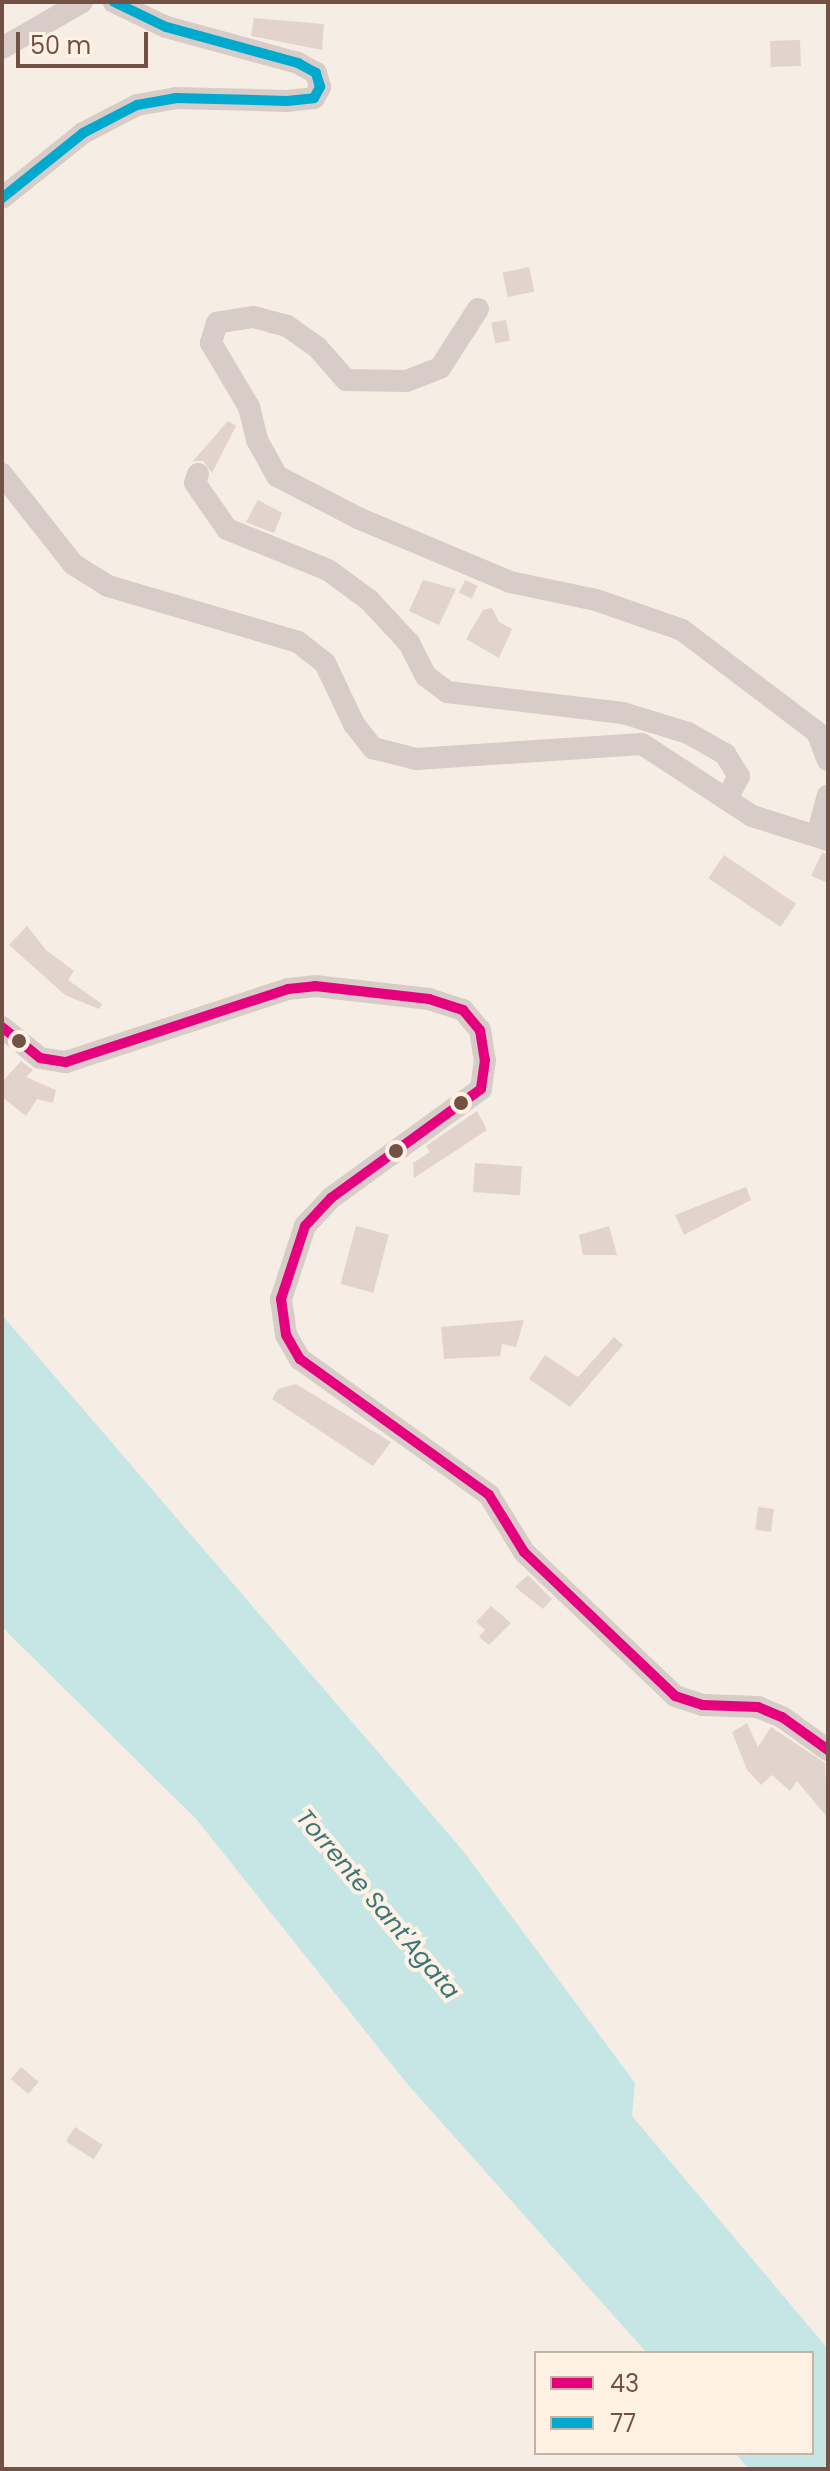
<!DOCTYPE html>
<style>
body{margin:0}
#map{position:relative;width:830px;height:2471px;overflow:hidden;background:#f6ede4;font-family:Poppins,sans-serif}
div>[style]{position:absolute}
.water>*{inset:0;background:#c6e6e5}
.building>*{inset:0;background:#e2d4cc;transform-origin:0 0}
.minor>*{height:22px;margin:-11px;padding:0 11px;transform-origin:11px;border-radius:11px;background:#d7ccc8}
.bus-1>*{height:10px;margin:-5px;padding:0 5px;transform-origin:5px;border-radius:5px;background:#e5007d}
.bus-2>*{height:10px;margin:-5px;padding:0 5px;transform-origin:5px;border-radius:5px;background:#00a9ce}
.dots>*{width:22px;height:22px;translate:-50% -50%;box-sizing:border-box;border:4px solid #fff2e4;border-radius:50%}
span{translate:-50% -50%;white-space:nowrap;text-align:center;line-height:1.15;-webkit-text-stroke:8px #fff2e4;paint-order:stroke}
.water-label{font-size:24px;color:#39757a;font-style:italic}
.frame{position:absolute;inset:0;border:4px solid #735145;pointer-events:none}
.legend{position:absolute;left:534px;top:2351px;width:280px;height:104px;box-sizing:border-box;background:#fff2e4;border:2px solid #c7b2a4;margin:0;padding:10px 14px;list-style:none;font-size:24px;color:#735145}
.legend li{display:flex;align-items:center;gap:16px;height:40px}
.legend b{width:40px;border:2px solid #c7b2a4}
.scale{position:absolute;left:16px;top:32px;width:132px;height:36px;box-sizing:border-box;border:4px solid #735145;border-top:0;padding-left:10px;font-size:24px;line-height:28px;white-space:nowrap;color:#735145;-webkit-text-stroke:6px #fff2e4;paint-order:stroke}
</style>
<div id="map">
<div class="water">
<i style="clip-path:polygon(2px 1315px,464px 1852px,635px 2083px,632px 2116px,828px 2349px,828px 2469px,749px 2469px,735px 2453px,812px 2453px,812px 2353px,647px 2353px,409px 2086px,197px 1820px,2px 1627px)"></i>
</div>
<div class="building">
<i style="clip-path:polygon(254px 18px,324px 24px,322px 50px,251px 36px)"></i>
<i style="left:800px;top:40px;width:26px;height:30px;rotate:88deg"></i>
<i style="left:529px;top:267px;width:25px;height:27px;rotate:78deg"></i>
<i style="left:506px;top:320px;width:21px;height:15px;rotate:79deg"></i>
<i style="clip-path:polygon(228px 421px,236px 426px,212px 473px,203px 461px,193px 461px)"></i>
<i style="clip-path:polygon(258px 500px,282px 513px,274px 533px,246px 522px)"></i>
<i style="clip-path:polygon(423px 580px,456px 589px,439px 625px,409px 611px)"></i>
<i style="left:465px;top:580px;width:14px;height:14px;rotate:25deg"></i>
<i style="clip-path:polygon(492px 608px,499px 622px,512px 629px,499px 658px,466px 639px,483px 610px)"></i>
<i style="clip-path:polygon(822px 853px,828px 854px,828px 883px,811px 876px)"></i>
<i style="left:724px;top:855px;width:87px;height:28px;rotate:34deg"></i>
<i style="clip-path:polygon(27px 926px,46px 950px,74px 971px,68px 980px,102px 1004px,99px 1009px,65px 995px,9px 945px)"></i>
<i style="clip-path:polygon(21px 1061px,33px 1070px,26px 1077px,56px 1090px,53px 1103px,37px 1099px,26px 1116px,2px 1097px,2px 1082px)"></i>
<i style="clip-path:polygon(477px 1111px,487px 1130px,414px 1178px,413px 1163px,430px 1152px,426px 1146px)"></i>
<i style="left:475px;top:1163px;width:47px;height:29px;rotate:4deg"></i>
<i style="clip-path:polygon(746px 1187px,751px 1200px,684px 1235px,675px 1215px)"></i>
<i style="left:356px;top:1226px;width:34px;height:60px;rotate:15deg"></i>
<i style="clip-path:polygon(609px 1226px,617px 1255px,583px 1255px,579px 1235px)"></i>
<i style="clip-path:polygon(524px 1320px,516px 1347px,502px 1344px,500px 1356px,444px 1359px,441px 1327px)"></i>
<i style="clip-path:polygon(614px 1337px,623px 1345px,570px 1407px,529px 1379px,545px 1355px,578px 1377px)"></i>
<i style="clip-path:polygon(296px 1384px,391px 1442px,373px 1466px,272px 1399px,278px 1389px)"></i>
<i style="left:758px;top:1507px;width:16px;height:23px;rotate:7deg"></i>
<i style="clip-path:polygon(528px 1575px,552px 1599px,543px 1609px,515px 1587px)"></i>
<i style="clip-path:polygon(491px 1606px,511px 1623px,489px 1645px,479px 1637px,485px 1630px,476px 1622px)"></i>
<i style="clip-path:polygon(747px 1723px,758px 1747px,771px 1727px,825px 1763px,828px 1818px,797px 1781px,790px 1791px,772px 1775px,761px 1785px,747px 1770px,732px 1732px)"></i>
<i style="left:21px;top:2067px;width:23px;height:16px;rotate:40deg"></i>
<i style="left:75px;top:2127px;width:33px;height:17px;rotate:33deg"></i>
</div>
<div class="minor">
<i style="left:2px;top:48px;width:92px;rotate:-29.9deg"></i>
<i style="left:2px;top:198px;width:104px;rotate:-38.7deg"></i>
<i style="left:83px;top:133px;width:61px;rotate:-27.4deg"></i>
<i style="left:137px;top:105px;width:39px;rotate:-10deg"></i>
<i style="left:175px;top:98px;width:112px;rotate:1.5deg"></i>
<i style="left:287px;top:101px;width:27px;rotate:-6deg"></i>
<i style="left:314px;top:98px;width:13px;rotate:-61deg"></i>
<i style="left:320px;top:87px;width:15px;rotate:-106deg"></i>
<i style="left:316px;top:73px;width:21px;rotate:-151deg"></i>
<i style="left:298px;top:63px;width:137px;rotate:-164.7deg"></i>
<i style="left:166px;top:27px;width:58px;rotate:-154.3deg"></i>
<i style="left:478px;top:309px;width:70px;rotate:122.8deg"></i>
<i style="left:440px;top:368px;width:36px;rotate:159deg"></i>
<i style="left:406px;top:381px;width:60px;rotate:-179deg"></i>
<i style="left:346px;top:380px;width:44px;rotate:-131.3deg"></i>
<i style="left:317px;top:347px;width:37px;rotate:-145deg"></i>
<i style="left:287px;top:326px;width:35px;rotate:-165deg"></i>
<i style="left:253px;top:317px;width:36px;rotate:171deg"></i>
<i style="left:217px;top:323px;width:21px;rotate:107deg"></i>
<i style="left:211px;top:343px;width:74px;rotate:59.3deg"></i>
<i style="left:249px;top:407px;width:34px;rotate:76deg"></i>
<i style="left:257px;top:440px;width:41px;rotate:60.9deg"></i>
<i style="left:277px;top:476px;width:91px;rotate:27.4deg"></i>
<i style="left:358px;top:518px;width:165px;rotate:22.8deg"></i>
<i style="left:510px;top:582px;width:88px;rotate:11.8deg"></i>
<i style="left:596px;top:600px;width:91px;rotate:19.2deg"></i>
<i style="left:682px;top:630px;width:169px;rotate:37.1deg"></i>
<i style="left:817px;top:732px;width:30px;rotate:69deg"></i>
<i style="left:2px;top:474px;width:115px;rotate:51.7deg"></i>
<i style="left:73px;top:564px;width:41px;rotate:32.2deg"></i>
<i style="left:108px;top:586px;width:198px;rotate:16.4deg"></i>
<i style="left:298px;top:642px;width:34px;rotate:38deg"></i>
<i style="left:325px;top:663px;width:68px;rotate:64.6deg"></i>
<i style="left:354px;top:724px;width:31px;rotate:52deg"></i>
<i style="left:373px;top:748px;width:44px;rotate:14.3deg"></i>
<i style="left:416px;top:759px;width:226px;rotate:-3.8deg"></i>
<i style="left:642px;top:744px;width:131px;rotate:33.2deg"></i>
<i style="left:752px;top:816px;width:80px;rotate:17.5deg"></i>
<i style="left:198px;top:474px;width:9px;rotate:108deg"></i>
<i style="left:195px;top:483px;width:56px;rotate:55.2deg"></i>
<i style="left:227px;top:529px;width:109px;rotate:22.1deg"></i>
<i style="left:328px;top:570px;width:51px;rotate:36.2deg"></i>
<i style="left:369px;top:600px;width:59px;rotate:47.1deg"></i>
<i style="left:409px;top:643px;width:37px;rotate:63deg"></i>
<i style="left:426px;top:676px;width:26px;rotate:37deg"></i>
<i style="left:447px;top:692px;width:177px;rotate:6.8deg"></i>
<i style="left:623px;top:713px;width:68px;rotate:17.1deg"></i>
<i style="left:688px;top:733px;width:43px;rotate:29.6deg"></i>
<i style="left:725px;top:754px;width:26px;rotate:58deg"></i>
<i style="left:739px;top:776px;width:26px;rotate:118deg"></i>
<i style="left:817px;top:836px;width:42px;rotate:-75deg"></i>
<i style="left:2px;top:1027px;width:49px;rotate:39.2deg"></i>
<i style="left:40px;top:1058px;width:26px;rotate:9deg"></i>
<i style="left:66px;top:1062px;width:234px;rotate:-18.2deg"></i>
<i style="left:288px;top:989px;width:27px;rotate:-6deg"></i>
<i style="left:315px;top:986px;width:115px;rotate:6.5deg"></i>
<i style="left:429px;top:999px;width:36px;rotate:18deg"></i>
<i style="left:463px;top:1010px;width:26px;rotate:50deg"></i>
<i style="left:480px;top:1030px;width:30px;rotate:81deg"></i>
<i style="left:485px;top:1060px;width:29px;rotate:98deg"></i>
<i style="left:481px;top:1089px;width:185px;rotate:144deg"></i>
<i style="left:331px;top:1198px;width:38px;rotate:133deg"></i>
<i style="left:305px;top:1226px;width:77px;rotate:108.2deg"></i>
<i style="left:281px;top:1299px;width:36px;rotate:82deg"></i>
<i style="left:286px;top:1335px;width:28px;rotate:60deg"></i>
<i style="left:300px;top:1359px;width:233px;rotate:35.7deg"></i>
<i style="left:489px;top:1495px;width:67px;rotate:58.4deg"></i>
<i style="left:524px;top:1552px;width:209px;rotate:43.6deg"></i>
<i style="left:675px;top:1696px;width:29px;rotate:18deg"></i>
<i style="left:703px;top:1705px;width:55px;rotate:2.1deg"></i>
<i style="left:758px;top:1707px;width:26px;rotate:23deg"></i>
<i style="left:782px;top:1717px;width:57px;rotate:35.7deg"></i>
</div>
<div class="bus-1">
<i style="left:2px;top:1027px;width:49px;rotate:39.2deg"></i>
<i style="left:40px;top:1058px;width:26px;rotate:9deg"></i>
<i style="left:66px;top:1062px;width:234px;rotate:-18.2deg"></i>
<i style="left:288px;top:989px;width:27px;rotate:-6deg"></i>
<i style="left:315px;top:986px;width:115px;rotate:6.5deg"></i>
<i style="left:429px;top:999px;width:36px;rotate:18deg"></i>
<i style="left:463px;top:1010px;width:26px;rotate:50deg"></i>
<i style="left:480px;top:1030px;width:30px;rotate:81deg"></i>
<i style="left:485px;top:1060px;width:29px;rotate:98deg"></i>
<i style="left:481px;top:1089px;width:185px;rotate:144deg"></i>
<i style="left:331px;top:1198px;width:38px;rotate:133deg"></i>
<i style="left:305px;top:1226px;width:77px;rotate:108.2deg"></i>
<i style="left:281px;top:1299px;width:36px;rotate:82deg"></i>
<i style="left:286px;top:1335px;width:28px;rotate:60deg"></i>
<i style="left:300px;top:1359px;width:233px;rotate:35.7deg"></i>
<i style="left:489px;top:1495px;width:67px;rotate:58.4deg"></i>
<i style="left:524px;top:1552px;width:209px;rotate:43.6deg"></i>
<i style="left:675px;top:1696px;width:29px;rotate:18deg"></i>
<i style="left:703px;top:1705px;width:55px;rotate:2.1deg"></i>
<i style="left:758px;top:1707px;width:26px;rotate:23deg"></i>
<i style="left:782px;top:1717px;width:57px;rotate:35.7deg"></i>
</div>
<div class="bus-2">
<i style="left:2px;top:198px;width:104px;rotate:-38.7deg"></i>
<i style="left:83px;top:133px;width:61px;rotate:-27.4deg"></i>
<i style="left:137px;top:105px;width:39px;rotate:-10deg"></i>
<i style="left:175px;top:98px;width:112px;rotate:1.5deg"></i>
<i style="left:287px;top:101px;width:27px;rotate:-6deg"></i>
<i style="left:314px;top:98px;width:13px;rotate:-61deg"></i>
<i style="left:320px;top:87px;width:15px;rotate:-106deg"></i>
<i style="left:316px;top:73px;width:21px;rotate:-151deg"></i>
<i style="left:298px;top:63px;width:137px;rotate:-164.7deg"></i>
<i style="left:166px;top:27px;width:58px;rotate:-154.3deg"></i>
</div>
<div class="dots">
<i style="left:19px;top:1041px;background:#735145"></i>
<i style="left:461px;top:1103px;background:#735145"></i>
<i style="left:396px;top:1151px;background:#735145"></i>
</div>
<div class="water-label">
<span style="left:378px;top:1904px;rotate:50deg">Torrente Sant'Agata</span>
</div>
<div class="frame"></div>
<ul class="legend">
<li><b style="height:10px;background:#e5007d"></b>43</li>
<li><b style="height:10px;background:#00a9ce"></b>77</li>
</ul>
<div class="scale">50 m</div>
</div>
